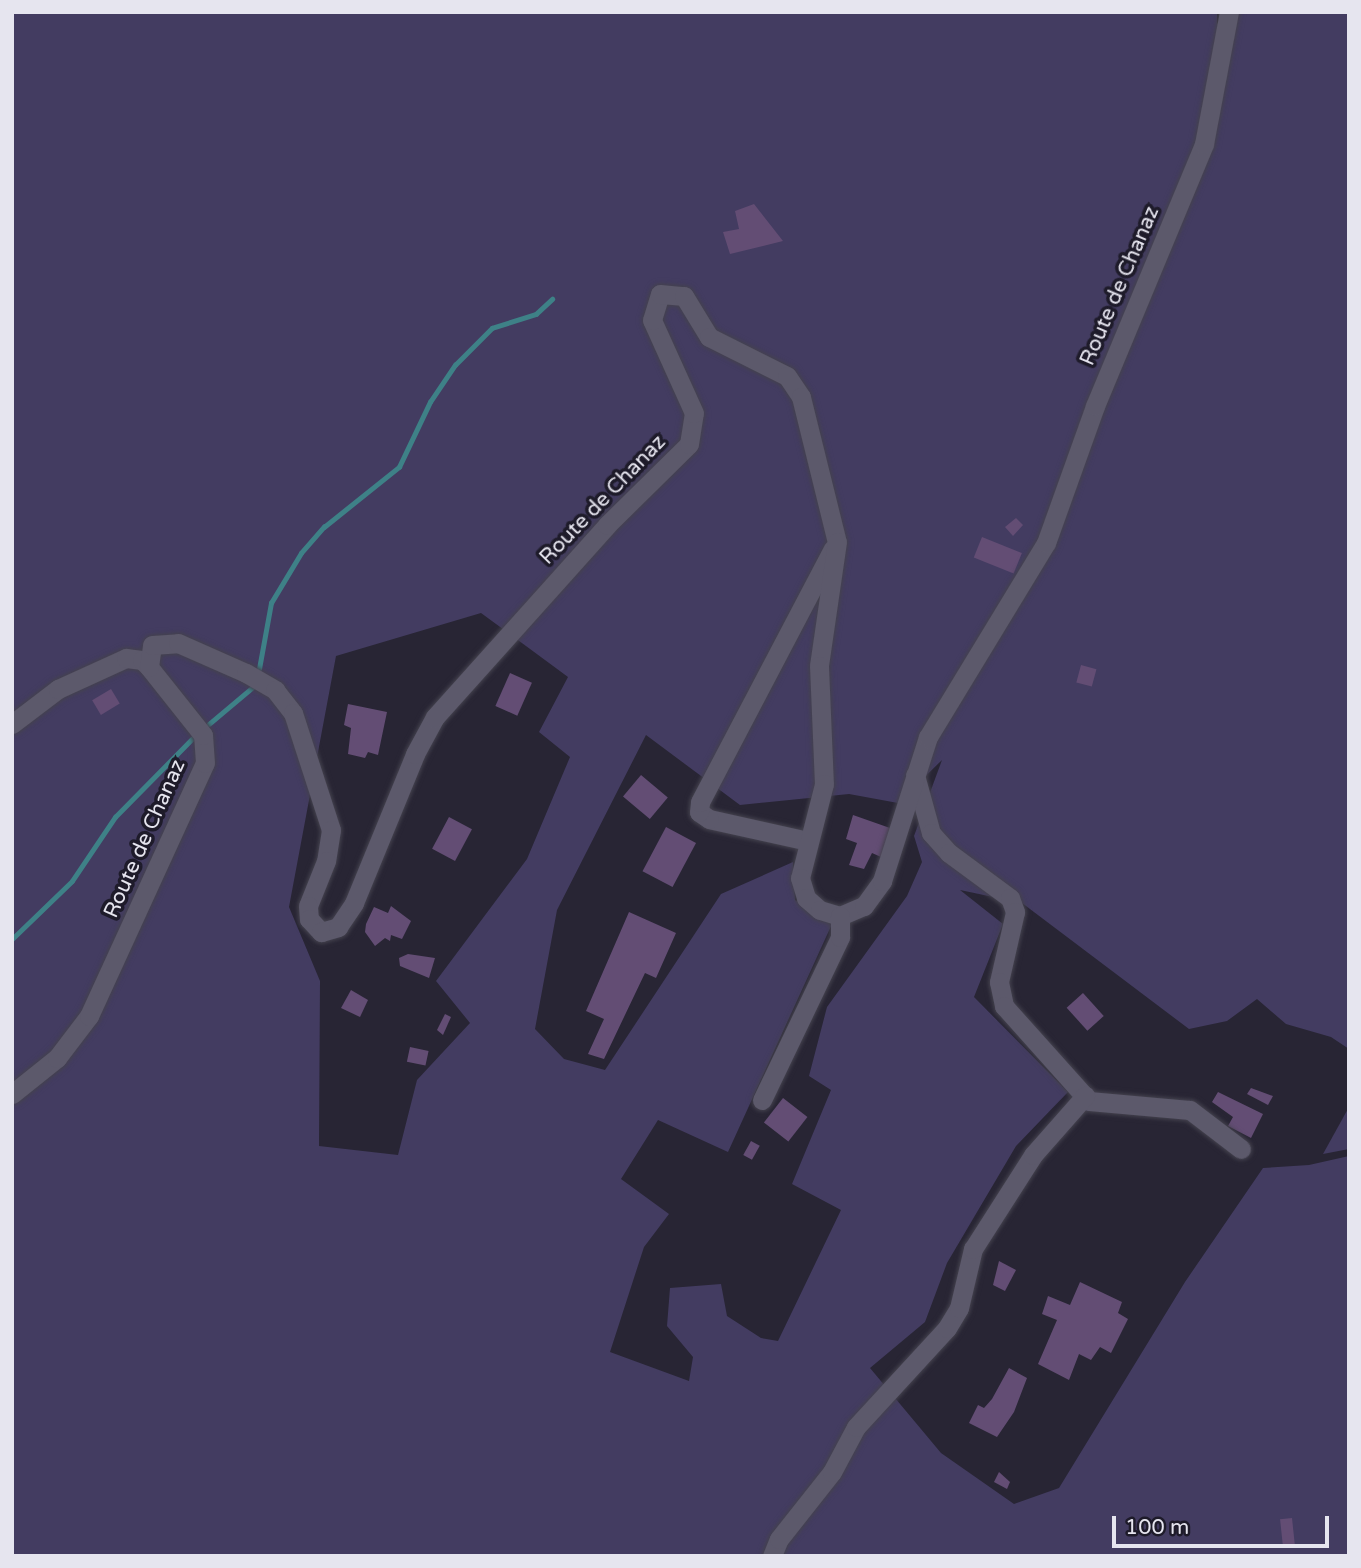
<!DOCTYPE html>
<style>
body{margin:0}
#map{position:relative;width:1361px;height:1568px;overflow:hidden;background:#282534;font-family:"Varela Round",sans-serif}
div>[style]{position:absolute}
.green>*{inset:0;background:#433c61}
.stream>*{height:4.5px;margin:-2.25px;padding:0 2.25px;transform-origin:2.25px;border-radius:2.25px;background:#3e8187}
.building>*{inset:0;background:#634d74;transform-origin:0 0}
.roads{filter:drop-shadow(0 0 2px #44424e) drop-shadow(0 0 2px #44424e)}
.minor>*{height:19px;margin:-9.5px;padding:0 9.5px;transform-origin:9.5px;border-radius:9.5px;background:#5c596b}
span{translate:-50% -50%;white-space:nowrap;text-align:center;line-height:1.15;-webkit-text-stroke:7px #1e1b2a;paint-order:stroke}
.street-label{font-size:21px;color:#e6e5ef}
.frame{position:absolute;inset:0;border:14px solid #e6e5ef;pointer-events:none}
.scale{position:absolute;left:1112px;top:1516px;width:217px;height:32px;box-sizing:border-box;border:4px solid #e6e5ef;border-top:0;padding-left:9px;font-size:21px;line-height:24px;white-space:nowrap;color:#e6e5ef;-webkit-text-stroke:5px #1e1b2a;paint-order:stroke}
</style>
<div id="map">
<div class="green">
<i style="clip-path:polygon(evenodd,12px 12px,1217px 12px,1217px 24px,1229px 12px,1349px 12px,1349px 1049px,1331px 1037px,1286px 1024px,1257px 999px,1227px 1021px,1189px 1029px,1022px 903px,960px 890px,1003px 924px,974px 997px,1068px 1092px,1016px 1146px,947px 1263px,925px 1322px,870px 1368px,941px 1453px,1014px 1504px,1059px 1488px,1185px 1282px,1263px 1168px,1309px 1165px,1349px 1156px,1349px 1556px,12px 1556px,12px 12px,481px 613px,568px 677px,539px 732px,570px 757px,527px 859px,436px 981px,470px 1023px,417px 1080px,398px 1155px,319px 1146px,320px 981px,289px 907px,336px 656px,481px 613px,12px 12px,646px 735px,740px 805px,849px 794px,898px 803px,942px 760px,914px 836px,922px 862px,907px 896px,827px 1007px,809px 1076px,831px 1090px,792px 1184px,841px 1210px,778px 1341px,761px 1338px,727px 1316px,721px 1284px,670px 1288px,667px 1326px,693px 1357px,689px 1381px,610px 1352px,644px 1247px,669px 1214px,621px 1179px,658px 1120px,728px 1152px,832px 924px,795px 900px,793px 862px,721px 894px,605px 1070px,564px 1059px,535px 1029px,557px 910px,646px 735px)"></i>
<i style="clip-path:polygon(1349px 1107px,1349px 1149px,1323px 1154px)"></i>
</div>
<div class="stream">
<i style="left:259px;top:669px;width:67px;rotate:-79.7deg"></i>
<i style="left:271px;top:603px;width:58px;rotate:-59deg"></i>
<i style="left:301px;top:553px;width:35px;rotate:-49deg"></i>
<i style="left:324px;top:527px;width:96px;rotate:-38.7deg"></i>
<i style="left:399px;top:467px;width:72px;rotate:-64.5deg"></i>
<i style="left:430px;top:402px;width:45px;rotate:-56deg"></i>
<i style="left:455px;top:365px;width:52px;rotate:-45deg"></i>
<i style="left:492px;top:328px;width:46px;rotate:-17.7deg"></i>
<i style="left:536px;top:314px;width:22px;rotate:-43deg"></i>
<i style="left:209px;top:724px;width:57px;rotate:-40.1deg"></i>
<i style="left:12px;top:939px;width:83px;rotate:-44deg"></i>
<i style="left:72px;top:881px;width:77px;rotate:-56.1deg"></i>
<i style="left:115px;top:817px;width:112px;rotate:-45.4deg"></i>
</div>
<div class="building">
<i style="clip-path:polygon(754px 204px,783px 241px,730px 254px,723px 232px,739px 229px,735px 211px)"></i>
<i style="clip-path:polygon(1016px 518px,1023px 525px,1013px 536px,1005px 527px)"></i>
<i style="left:982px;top:537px;width:43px;height:22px;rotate:22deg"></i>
<i style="left:1081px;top:665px;width:16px;height:18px;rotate:15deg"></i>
<i style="left:510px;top:673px;width:24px;height:36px;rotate:24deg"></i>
<i style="left:111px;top:689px;width:17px;height:22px;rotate:59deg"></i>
<i style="clip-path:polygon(348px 704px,387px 712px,378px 755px,368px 752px,365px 758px,348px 754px,351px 728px,344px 725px)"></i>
<i style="left:641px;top:775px;width:35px;height:28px;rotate:40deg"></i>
<i style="clip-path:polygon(853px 815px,890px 828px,881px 857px,872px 853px,864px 869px,849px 865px,857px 843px,846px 839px)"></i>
<i style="left:449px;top:817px;width:26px;height:36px;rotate:28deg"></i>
<i style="left:666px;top:827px;width:34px;height:50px;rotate:28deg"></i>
<i style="clip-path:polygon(391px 906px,411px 921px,402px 939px,391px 935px,390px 941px,385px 938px,375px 946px,365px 932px,366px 924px,374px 907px,388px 913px)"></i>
<i style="clip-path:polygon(629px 912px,676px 933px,656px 978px,645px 973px,604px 1059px,588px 1054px,604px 1019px,586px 1011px)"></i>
<i style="clip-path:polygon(408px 954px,435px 958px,429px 978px,400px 966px,399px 958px)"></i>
<i style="clip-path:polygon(351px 990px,368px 1000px,360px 1017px,341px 1008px)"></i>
<i style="left:1083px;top:993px;width:31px;height:22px;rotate:48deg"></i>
<i style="clip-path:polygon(445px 1014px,451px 1017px,443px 1035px,437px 1030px)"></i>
<i style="left:410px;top:1047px;width:19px;height:15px;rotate:12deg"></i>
<i style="clip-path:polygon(1251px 1088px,1273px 1096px,1268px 1105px,1247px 1094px)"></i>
<i style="clip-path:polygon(1218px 1092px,1263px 1114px,1251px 1138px,1228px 1126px,1233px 1117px,1212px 1102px)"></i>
<i style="left:783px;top:1098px;width:31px;height:31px;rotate:38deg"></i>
<i style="left:751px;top:1141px;width:10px;height:16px;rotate:29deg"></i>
<i style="clip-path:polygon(999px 1261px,1016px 1270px,1005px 1291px,993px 1285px)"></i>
<i style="clip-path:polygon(1080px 1282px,1122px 1302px,1118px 1313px,1128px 1319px,1111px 1353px,1100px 1347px,1091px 1360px,1079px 1354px,1069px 1380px,1038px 1364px,1057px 1320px,1042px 1314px,1048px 1296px,1070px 1305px)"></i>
<i style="clip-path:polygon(1009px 1368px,1027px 1378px,1014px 1412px,997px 1437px,969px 1423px,978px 1405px,984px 1408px,992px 1399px)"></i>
<i style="clip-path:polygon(999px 1472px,1010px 1482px,1007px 1489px,994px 1482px)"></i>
<i style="left:1292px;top:1518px;width:29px;height:12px;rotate:84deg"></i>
</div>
<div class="roads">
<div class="minor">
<i style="left:12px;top:724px;width:58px;rotate:-37.3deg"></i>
<i style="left:58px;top:689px;width:75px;rotate:-24.5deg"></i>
<i style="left:126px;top:658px;width:16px;rotate:7deg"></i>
<i style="left:142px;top:660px;width:10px;rotate:45deg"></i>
<i style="left:915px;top:775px;width:60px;rotate:74.6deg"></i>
<i style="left:931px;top:833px;width:27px;rotate:48deg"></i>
<i style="left:949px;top:853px;width:76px;rotate:36.4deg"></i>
<i style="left:1010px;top:898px;width:15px;rotate:70deg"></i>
<i style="left:1015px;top:912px;width:72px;rotate:102.9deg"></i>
<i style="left:999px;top:982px;width:25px;rotate:78deg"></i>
<i style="left:1004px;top:1006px;width:127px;rotate:48.2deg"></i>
<i style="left:1089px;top:1101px;width:101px;rotate:5.1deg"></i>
<i style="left:1190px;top:1110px;width:64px;rotate:37.4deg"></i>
<i style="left:808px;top:841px;width:101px;rotate:-167.5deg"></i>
<i style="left:709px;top:819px;width:12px;rotate:-145deg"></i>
<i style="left:699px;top:812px;width:10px;rotate:-84deg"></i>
<i style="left:700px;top:802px;width:286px;rotate:-62.3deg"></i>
<i style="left:12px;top:1094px;width:58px;rotate:-38.7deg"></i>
<i style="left:57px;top:1058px;width:53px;rotate:-52.7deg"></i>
<i style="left:89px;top:1016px;width:278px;rotate:-65.4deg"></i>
<i style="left:205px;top:763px;width:28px;rotate:-94deg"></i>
<i style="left:203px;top:735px;width:87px;rotate:-128.5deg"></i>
<i style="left:149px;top:667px;width:22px;rotate:-82deg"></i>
<i style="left:152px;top:645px;width:26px;rotate:-4deg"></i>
<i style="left:178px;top:643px;width:74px;rotate:23.8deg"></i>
<i style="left:246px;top:673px;width:34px;rotate:30deg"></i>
<i style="left:275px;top:690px;width:29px;rotate:52deg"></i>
<i style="left:293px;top:713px;width:123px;rotate:72deg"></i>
<i style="left:331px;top:830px;width:31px;rotate:99deg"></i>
<i style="left:326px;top:861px;width:48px;rotate:111.8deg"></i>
<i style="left:308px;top:906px;width:13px;rotate:86deg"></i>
<i style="left:309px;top:919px;width:18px;rotate:47deg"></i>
<i style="left:321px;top:932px;width:18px;rotate:-16deg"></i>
<i style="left:338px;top:927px;width:29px;rotate:-56deg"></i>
<i style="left:354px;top:903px;width:161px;rotate:-67.7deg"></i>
<i style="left:415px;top:754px;width:42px;rotate:-61.6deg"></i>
<i style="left:435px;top:717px;width:258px;rotate:-48.1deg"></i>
<i style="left:607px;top:525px;width:115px;rotate:-44.6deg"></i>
<i style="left:689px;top:444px;width:31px;rotate:-81deg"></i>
<i style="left:694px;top:413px;width:102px;rotate:-114.3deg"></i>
<i style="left:652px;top:320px;width:27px;rotate:-73deg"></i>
<i style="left:660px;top:294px;width:24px;rotate:5deg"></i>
<i style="left:684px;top:296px;width:48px;rotate:58.6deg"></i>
<i style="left:709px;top:337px;width:87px;rotate:26.6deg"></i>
<i style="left:787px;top:376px;width:25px;rotate:56deg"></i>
<i style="left:801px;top:397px;width:149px;rotate:76.1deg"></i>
<i style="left:837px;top:542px;width:125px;rotate:98.3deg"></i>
<i style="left:819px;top:666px;width:118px;rotate:87.6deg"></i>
<i style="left:824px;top:784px;width:97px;rotate:104.3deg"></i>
<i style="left:800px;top:878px;width:21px;rotate:73deg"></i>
<i style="left:806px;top:898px;width:18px;rotate:41deg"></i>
<i style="left:820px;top:910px;width:21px;rotate:17deg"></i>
<i style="left:840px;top:916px;width:26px;rotate:-23deg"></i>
<i style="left:864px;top:906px;width:31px;rotate:-54deg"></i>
<i style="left:882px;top:881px;width:151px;rotate:-72.3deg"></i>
<i style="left:928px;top:737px;width:227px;rotate:-58.7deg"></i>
<i style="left:1046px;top:543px;width:145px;rotate:-70.3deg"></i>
<i style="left:1095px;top:406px;width:284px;rotate:-67.4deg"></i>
<i style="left:1204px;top:144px;width:134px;rotate:-79.3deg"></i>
<i style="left:762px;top:1100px;width:181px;rotate:-64.4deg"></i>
<i style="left:840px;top:937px;width:21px;rotate:-90deg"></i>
<i style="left:772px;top:1556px;width:18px;rotate:-68deg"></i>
<i style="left:779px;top:1539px;width:85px;rotate:-51.7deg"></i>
<i style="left:832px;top:1472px;width:51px;rotate:-61.9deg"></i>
<i style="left:856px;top:1427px;width:134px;rotate:-47.4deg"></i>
<i style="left:947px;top:1328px;width:23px;rotate:-59deg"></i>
<i style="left:959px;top:1308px;width:61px;rotate:-76.7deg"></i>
<i style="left:973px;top:1249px;width:112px;rotate:-57.4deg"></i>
<i style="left:1033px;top:1155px;width:79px;rotate:-48.6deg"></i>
</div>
</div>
<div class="street-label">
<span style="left:1120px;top:286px;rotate:-67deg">Route de Chanaz</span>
<span style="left:603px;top:500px;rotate:-46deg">Route de Chanaz</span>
<span style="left:145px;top:839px;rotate:-66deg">Route de Chanaz</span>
</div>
<div class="frame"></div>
<div class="scale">100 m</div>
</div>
